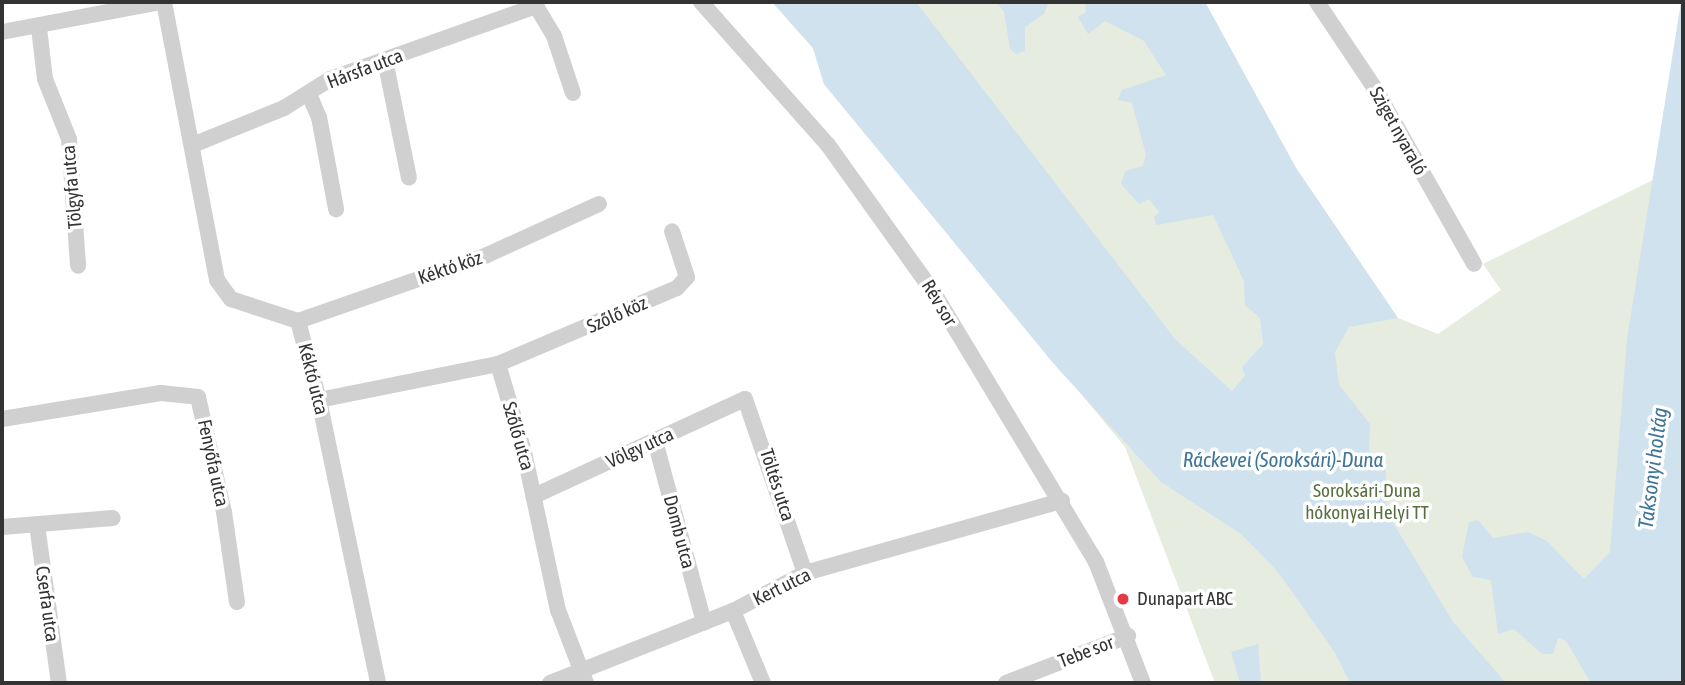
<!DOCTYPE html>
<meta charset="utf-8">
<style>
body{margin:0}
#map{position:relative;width:1685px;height:685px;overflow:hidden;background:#fff;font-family:"Asap Condensed",sans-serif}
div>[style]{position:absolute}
.green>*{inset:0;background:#e6ecdf}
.water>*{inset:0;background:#cfe2ee}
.minor>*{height:16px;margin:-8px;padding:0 8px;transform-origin:8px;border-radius:8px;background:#d0d0d0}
.dots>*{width:19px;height:19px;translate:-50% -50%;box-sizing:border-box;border:4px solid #fff;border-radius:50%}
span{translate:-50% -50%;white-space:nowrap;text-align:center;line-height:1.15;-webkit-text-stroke:7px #fff;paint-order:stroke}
.street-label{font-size:19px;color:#333}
.park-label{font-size:19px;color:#56703f}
.poi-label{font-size:19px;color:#333}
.left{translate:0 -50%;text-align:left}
.water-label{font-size:21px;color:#3f7597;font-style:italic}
.frame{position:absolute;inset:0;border:4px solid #333;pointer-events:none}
</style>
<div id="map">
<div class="green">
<i style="clip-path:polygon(772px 2px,1205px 2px,1296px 168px,1398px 318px,1438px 334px,1501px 290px,1483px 264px,1653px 180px,1683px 2px,1683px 683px,1215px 683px,1125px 447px,824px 84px,813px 48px)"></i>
</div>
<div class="water">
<i style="clip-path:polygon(772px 2px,916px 2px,1175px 339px,1232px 391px,1245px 376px,1242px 367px,1263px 344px,1260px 318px,1245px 305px,1244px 281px,1213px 215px,1156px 225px,1154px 217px,1159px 212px,1149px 199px,1139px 204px,1121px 184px,1125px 171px,1143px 166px,1146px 155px,1132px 103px,1118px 100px,1122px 90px,1166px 75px,1144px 41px,1105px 21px,1088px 34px,1078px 17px,1086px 12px,1085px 2px,1205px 2px,1296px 168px,1398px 318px,1349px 327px,1335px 352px,1339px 385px,1370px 424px,1369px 450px,1386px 471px,1385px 498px,1392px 521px,1453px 622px,1506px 683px,1350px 683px,1334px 651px,1278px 572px,1241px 534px,1161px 482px,1053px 363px,824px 84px,813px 48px)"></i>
<i style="clip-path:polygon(996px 2px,1048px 4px,1044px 14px,1025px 27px,1025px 51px,1016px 54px,1010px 49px,1004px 11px)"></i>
<i style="clip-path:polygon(1681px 2px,1683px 683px,1591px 683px,1566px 641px,1558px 638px,1553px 654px,1542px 654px,1514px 629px,1498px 634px,1491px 580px,1473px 577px,1462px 557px,1469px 522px,1478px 520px,1493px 538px,1528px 532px,1547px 541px,1584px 579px,1610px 552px,1627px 339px)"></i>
<i style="clip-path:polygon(1258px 644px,1261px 683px,1240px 683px,1231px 652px)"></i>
</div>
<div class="minor">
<i style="left:164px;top:2px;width:283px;rotate:79.2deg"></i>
<i style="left:217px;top:280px;width:24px;rotate:54deg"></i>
<i style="left:231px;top:299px;width:71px;rotate:18.2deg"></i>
<i style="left:298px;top:321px;width:82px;rotate:75.1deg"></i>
<i style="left:319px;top:400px;width:289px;rotate:78.2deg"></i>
<i style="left:701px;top:2px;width:191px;rotate:48.4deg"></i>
<i style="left:828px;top:145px;width:178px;rotate:54.4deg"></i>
<i style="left:932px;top:290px;width:318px;rotate:58.9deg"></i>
<i style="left:1096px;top:562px;width:130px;rotate:68.8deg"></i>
<i style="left:1317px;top:2px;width:102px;rotate:56.2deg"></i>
<i style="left:1374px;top:87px;width:203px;rotate:60.5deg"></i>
<i style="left:536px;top:6px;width:35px;rotate:59deg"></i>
<i style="left:554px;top:36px;width:60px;rotate:71.6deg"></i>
<i style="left:39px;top:28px;width:51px;rotate:83.3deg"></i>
<i style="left:45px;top:79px;width:65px;rotate:68.2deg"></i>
<i style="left:69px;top:139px;width:127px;rotate:85.9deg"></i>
<i style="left:2px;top:32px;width:162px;rotate:-10.7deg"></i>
<i style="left:385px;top:60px;width:120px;rotate:78.5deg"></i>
<i style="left:309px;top:94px;width:25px;rotate:67deg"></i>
<i style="left:319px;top:117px;width:94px;rotate:79.5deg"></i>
<i style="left:195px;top:144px;width:96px;rotate:-22deg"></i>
<i style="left:284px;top:108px;width:54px;rotate:-32.2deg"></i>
<i style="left:330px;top:79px;width:219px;rotate:-19.5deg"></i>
<i style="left:536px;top:6px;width:4px;rotate:-104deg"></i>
<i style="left:298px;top:321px;width:200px;rotate:-19.2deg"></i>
<i style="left:487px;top:255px;width:123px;rotate:-24.5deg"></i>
<i style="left:498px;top:364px;width:194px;rotate:-23deg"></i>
<i style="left:677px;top:288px;width:15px;rotate:-48deg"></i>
<i style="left:687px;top:277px;width:48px;rotate:-108.1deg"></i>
<i style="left:319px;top:400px;width:183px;rotate:-11.4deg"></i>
<i style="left:498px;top:364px;width:92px;rotate:73.5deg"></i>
<i style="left:524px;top:452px;width:162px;rotate:77.9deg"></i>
<i style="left:558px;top:610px;width:78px;rotate:69deg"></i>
<i style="left:2px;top:419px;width:161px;rotate:-9.3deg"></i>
<i style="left:161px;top:393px;width:37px;rotate:6deg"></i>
<i style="left:198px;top:397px;width:118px;rotate:77.3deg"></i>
<i style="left:224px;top:512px;width:91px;rotate:81.8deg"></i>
<i style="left:655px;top:441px;width:188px;rotate:74.9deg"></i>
<i style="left:534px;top:496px;width:232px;rotate:-24.7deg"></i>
<i style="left:745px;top:399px;width:184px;rotate:71deg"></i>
<i style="left:37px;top:525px;width:160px;rotate:82.1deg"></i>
<i style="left:2px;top:527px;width:111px;rotate:-4.6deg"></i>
<i style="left:733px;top:611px;width:78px;rotate:67.4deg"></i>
<i style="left:550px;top:683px;width:197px;rotate:-21.5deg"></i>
<i style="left:733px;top:611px;width:81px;rotate:-27.8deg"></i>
<i style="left:805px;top:573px;width:267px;rotate:-15.7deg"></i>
<i style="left:1006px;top:683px;width:131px;rotate:-21.1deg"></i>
</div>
<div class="dots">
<i style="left:1123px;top:599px;background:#e63946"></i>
</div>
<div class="street-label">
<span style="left:365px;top:69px;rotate:-21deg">Hársfa utca</span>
<span style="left:1398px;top:131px;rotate:61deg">Sziget nyaraló</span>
<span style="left:72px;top:187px;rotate:-95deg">Tölgyfa utca</span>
<span style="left:450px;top:268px;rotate:-19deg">Kéktó köz</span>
<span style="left:939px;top:303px;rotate:59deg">Rév sor</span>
<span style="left:617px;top:315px;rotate:-24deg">Szőlő köz</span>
<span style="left:313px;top:379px;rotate:76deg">Kéktó utca</span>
<span style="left:518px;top:436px;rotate:74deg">Szőlő utca</span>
<span style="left:640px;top:448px;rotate:-25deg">Völgy utca</span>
<span style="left:213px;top:463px;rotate:78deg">Fenyőfa utca</span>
<span style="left:777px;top:485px;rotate:72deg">Töltés utca</span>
<span style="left:679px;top:532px;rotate:75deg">Domb utca</span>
<span style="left:782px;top:587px;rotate:-26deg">Kert utca</span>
<span style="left:47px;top:604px;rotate:82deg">Cserfa utca</span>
<span style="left:1086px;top:652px;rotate:-21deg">Tebe sor</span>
</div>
<div class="park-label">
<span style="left:1367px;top:502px">Soroksári-Duna<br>hókonyai Helyi TT</span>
</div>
<div class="poi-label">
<span class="left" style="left:1137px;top:599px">Dunapart ABC</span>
</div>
<div class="water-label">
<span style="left:1283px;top:459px">Ráckevei (Soroksári)-Duna</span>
<span style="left:1652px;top:468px;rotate:-83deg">Taksonyi holtág</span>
</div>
<div class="frame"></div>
</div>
